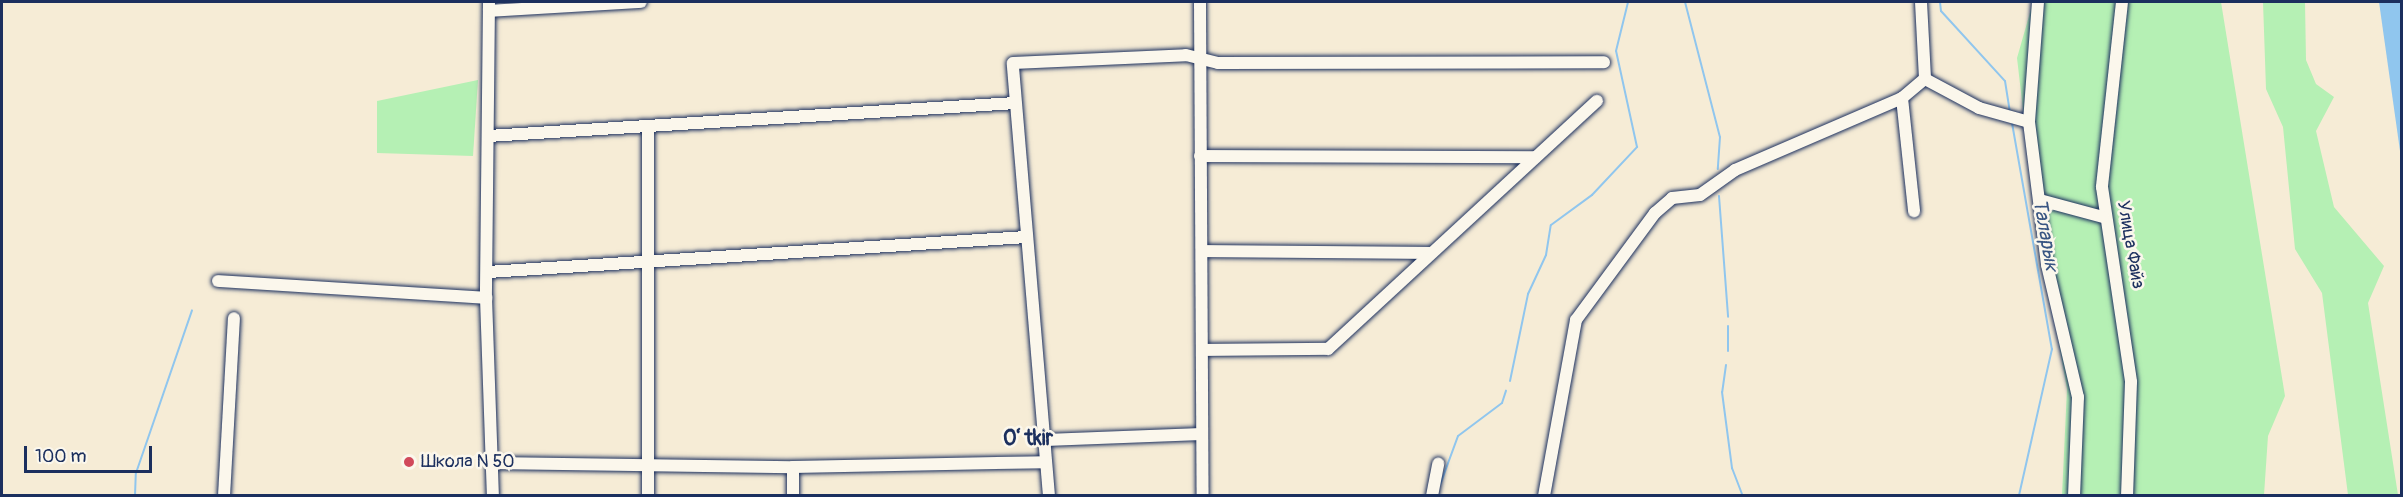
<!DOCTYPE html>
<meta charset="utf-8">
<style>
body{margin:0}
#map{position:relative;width:2403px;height:497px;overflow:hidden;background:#f6ecd6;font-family:Pangolin,sans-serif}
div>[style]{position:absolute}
.green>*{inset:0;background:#b5f0b4}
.water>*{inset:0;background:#90c6ee}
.stream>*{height:2px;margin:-1px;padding:0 1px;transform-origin:1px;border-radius:1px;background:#90c6ee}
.roads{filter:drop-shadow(0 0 2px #1b2f5e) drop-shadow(0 0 2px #1b2f5e)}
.minor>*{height:12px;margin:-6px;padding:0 6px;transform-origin:6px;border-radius:6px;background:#fbf7ec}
.dots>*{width:16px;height:16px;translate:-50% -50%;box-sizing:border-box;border:3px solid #fbf7ec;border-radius:50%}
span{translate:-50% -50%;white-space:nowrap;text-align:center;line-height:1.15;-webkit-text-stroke:5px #fbf7ec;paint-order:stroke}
.street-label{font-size:18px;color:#1b2f5e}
.poi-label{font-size:18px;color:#1b2f5e}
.left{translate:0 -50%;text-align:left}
.water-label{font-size:20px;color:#385582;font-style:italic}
.quarter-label{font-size:21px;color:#1b2f5e;font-weight:700}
.frame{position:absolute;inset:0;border:3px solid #1b2f5e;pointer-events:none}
.scale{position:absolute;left:24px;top:446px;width:128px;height:27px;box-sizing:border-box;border:3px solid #1b2f5e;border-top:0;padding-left:8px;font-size:18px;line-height:21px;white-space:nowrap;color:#1b2f5e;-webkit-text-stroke:4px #fbf7ec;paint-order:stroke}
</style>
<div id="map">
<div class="green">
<i style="clip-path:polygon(2033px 2px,2221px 2px,2285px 396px,2268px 436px,2264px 495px,2062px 495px,2067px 389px,2034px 204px,2017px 58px)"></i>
<i style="clip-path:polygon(2263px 2px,2305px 2px,2306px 60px,2316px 84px,2334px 97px,2316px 131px,2334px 207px,2384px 266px,2368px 303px,2398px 495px,2348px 495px,2322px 293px,2295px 249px,2283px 127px,2266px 89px)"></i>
<i style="clip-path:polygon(478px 80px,473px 156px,377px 153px,377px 101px)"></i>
</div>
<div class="water">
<i style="clip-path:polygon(2379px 2px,2401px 2px,2401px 158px)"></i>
</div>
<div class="stream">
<i style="left:1685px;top:2px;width:139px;rotate:75.5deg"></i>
<i style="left:1720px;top:137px;width:32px;rotate:94deg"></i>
<i style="left:1940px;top:2px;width:9px;rotate:84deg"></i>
<i style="left:1941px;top:11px;width:95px;rotate:47.6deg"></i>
<i style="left:2005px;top:81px;width:31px;rotate:81deg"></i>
<i style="left:2012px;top:123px;width:230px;rotate:80deg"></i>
<i style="left:2052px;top:349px;width:151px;rotate:102.7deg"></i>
<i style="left:1719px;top:196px;width:121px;rotate:85.7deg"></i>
<i style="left:1728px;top:326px;width:25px;rotate:90deg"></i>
<i style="left:1726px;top:365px;width:27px;rotate:98deg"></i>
<i style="left:1722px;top:392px;width:77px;rotate:82.5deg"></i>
<i style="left:1732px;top:468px;width:30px;rotate:69deg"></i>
<i style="left:1510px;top:381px;width:89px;rotate:-78.3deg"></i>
<i style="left:1528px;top:294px;width:43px;rotate:-65.2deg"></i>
<i style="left:1546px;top:255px;width:30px;rotate:-81deg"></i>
<i style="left:1551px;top:225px;width:51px;rotate:-36.2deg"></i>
<i style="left:1592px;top:195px;width:66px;rotate:-46.8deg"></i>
<i style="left:1637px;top:147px;width:98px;rotate:-102.3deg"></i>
<i style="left:1616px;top:51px;width:50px;rotate:-76.2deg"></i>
<i style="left:1440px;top:485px;width:52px;rotate:-69.8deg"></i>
<i style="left:1458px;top:436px;width:55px;rotate:-36.9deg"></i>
<i style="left:1502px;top:403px;width:13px;rotate:-72deg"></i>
<i style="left:135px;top:496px;width:23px;rotate:-88deg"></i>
<i style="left:136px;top:473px;width:172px;rotate:-71deg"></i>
</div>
<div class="roads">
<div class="minor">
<i style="left:489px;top:2px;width:296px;rotate:90.6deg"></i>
<i style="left:486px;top:298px;width:198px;rotate:88deg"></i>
<i style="left:1200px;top:2px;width:494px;rotate:89.7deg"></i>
<i style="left:1921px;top:2px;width:77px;rotate:87deg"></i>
<i style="left:1925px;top:79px;width:61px;rotate:28.2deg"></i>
<i style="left:1979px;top:108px;width:52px;rotate:15.6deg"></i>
<i style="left:2038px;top:2px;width:120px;rotate:94.3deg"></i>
<i style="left:2029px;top:122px;width:144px;rotate:82.8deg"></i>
<i style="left:2047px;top:265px;width:136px;rotate:76.8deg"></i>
<i style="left:2078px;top:397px;width:99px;rotate:92.3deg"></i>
<i style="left:2122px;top:2px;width:186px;rotate:96.2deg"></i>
<i style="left:2102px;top:187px;width:197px;rotate:81.5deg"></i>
<i style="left:2131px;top:382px;width:114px;rotate:92deg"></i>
<i style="left:489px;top:11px;width:152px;rotate:-3.4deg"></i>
<i style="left:1902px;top:98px;width:114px;rotate:83.9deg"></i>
<i style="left:648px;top:130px;width:366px;rotate:90deg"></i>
<i style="left:488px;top:136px;width:528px;rotate:-3.58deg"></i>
<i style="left:1200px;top:156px;width:335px;rotate:0.2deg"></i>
<i style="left:2040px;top:200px;width:65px;rotate:15.1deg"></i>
<i style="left:1202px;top:251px;width:229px;rotate:0.5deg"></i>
<i style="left:488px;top:272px;width:539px;rotate:-3.72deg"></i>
<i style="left:218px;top:281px;width:269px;rotate:3.6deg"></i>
<i style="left:1203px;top:350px;width:125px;rotate:-0.5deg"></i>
<i style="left:1328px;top:349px;width:366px;rotate:-42.7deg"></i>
<i style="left:1045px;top:440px;width:157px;rotate:-2.2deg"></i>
<i style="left:492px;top:463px;width:301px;rotate:0.8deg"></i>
<i style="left:793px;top:467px;width:253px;rotate:-1.1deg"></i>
<i style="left:224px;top:496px;width:178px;rotate:-86.8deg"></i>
<i style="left:793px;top:496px;width:29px;rotate:-90deg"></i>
<i style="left:1049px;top:496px;width:434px;rotate:-94.8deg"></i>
<i style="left:1013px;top:63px;width:173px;rotate:-2.6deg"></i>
<i style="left:1186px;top:55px;width:33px;rotate:14deg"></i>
<i style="left:1218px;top:63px;width:386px;rotate:-0.1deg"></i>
<i style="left:1432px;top:496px;width:33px;rotate:-79deg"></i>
<i style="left:1544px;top:496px;width:179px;rotate:-79.7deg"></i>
<i style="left:1576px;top:320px;width:133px;rotate:-53.6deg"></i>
<i style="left:1655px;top:213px;width:23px;rotate:-41deg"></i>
<i style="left:1672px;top:198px;width:28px;rotate:-6deg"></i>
<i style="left:1700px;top:195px;width:43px;rotate:-35.5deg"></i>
<i style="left:1735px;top:170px;width:182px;rotate:-23.3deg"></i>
<i style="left:1902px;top:98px;width:30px;rotate:-40deg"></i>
</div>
</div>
<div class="dots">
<i style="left:409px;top:462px;background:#d1495b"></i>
</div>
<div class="street-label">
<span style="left:2130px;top:245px;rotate:80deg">Улица Файз</span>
</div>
<div class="poi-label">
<span class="left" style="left:421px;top:462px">Школа N 50</span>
</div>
<div class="water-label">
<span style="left:2046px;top:235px;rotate:80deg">Таларык</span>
</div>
<div class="quarter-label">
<span style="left:1028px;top:439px">Oʻtkir</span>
</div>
<div class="frame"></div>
<div class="scale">100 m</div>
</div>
